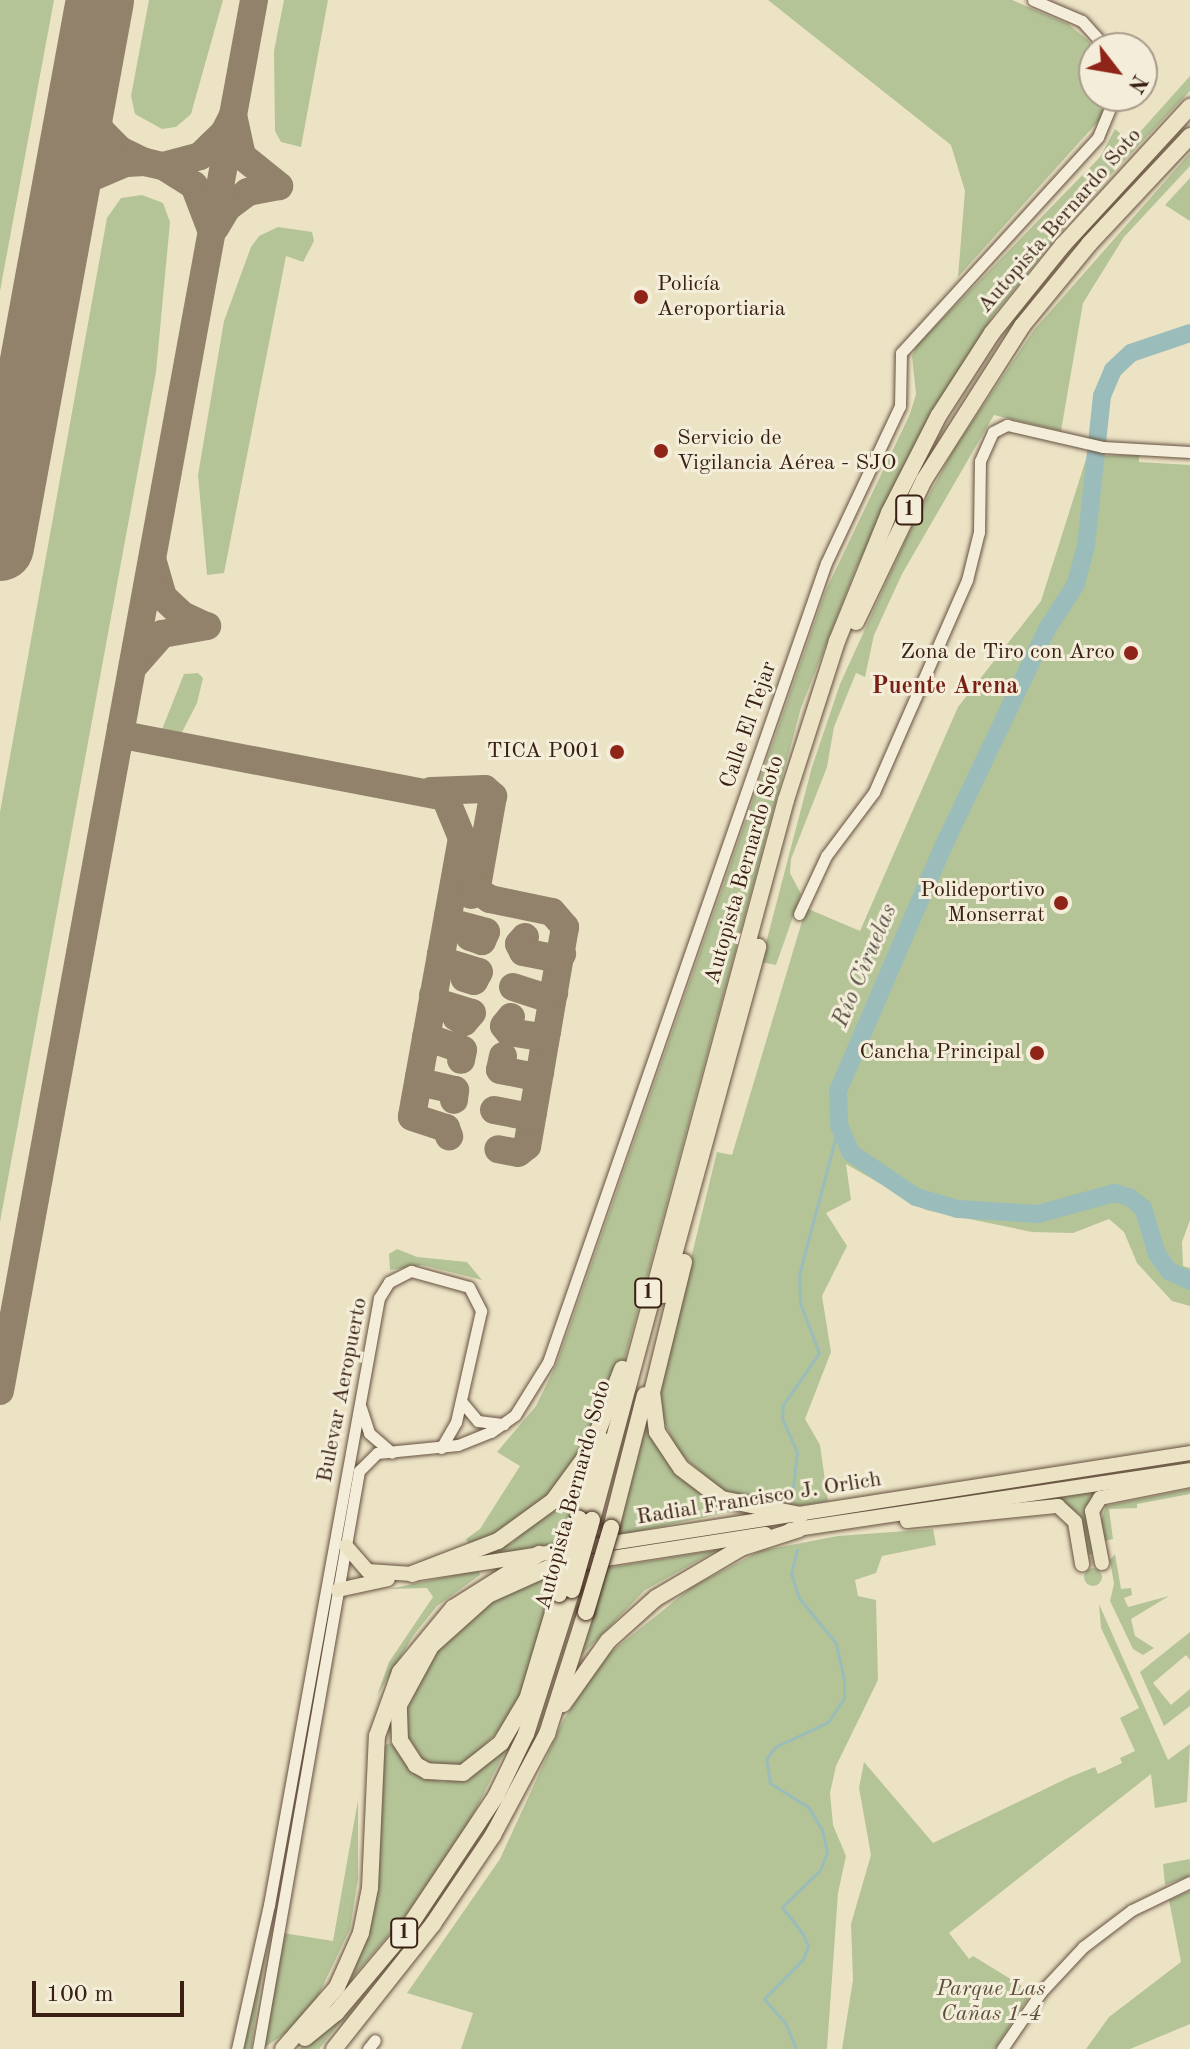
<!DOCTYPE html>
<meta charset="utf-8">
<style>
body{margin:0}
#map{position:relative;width:1190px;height:2049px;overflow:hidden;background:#ece3c5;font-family:"Old Standard TT",serif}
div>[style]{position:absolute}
.green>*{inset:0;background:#b4c497}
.round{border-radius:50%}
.stream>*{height:3px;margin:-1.5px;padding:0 1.5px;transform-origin:1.5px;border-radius:1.5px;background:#9abdbb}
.river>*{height:18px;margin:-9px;padding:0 9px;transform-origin:9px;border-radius:9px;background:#9abdbb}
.taxiway>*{height:28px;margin:-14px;padding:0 14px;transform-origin:14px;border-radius:14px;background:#92826c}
.runway>*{height:68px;margin:-34px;padding:0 34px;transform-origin:34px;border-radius:34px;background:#92826c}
.roads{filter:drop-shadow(0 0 2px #665140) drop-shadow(0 0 2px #665140)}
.minor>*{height:11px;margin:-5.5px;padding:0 5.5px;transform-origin:5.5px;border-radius:5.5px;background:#f3edd9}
.major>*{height:14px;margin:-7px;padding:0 7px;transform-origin:7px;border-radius:7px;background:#ece3c5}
.highway>*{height:16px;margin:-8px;padding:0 8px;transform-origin:8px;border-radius:8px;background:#ece3c5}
.bridges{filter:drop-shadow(0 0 2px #392013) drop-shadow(0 0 2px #392013)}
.highway-bridge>*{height:16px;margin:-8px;padding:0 8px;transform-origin:8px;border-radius:8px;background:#ece3c5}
.dots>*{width:22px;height:22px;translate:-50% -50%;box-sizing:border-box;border:4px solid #f3edd9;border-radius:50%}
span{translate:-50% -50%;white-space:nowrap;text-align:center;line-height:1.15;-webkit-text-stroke:6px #f3edd9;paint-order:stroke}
.shield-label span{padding:2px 6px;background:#f3edd9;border:2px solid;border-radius:6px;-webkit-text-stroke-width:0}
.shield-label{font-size:20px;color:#392013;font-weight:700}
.street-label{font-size:22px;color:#392013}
.poi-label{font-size:22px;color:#392013}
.left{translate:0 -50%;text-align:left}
.right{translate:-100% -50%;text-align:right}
.park-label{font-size:22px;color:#5e513b;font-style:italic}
.neighbourhood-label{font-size:24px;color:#7a1f14;font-weight:700}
.water-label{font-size:24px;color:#564f45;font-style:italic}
.north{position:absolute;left:1078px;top:32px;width:80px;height:80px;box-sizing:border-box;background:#f3edd9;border:2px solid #a99b8a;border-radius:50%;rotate:121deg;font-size:22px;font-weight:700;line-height:32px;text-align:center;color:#392013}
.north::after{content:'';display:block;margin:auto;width:28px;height:36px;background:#8f2418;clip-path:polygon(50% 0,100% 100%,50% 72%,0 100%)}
.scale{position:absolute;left:32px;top:1981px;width:152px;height:36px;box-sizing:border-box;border:4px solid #392013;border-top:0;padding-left:10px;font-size:24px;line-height:28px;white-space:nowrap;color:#392013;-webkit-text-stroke:6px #f3edd9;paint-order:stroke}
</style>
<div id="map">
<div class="green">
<i style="clip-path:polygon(0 0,54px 0,0 291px)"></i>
<i style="clip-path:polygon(149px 0,223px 0,191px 114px,176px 127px,162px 129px,135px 114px,131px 96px)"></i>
<i style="clip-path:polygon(284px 0,328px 0,301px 147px,281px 142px,275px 131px,274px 51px)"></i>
<i style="clip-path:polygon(768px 0,1012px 0,1068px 24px,1090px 42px,1094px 96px,1107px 96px,1102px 117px,958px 277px,965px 191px,951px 145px)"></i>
<i style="clip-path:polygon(1190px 76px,1190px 91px,1087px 200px,992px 317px,928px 424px,856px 568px,801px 708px,617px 1387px,582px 1460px,529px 1514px,471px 1548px,466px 1539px,480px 1529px,520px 1466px,497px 1452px,536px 1406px,557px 1363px,826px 590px,910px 414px,916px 394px,912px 356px,917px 345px,1100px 157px,1115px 129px,1131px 142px)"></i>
<i style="clip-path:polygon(1190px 153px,1190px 166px,1124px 237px,1083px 303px,1061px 431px,994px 415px,902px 574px,874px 635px,865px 677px,856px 673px,834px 727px,827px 767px,791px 859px,790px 873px,801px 894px,776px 965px,761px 962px,812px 767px,840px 684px,913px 524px,954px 449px,1034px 330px)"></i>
<i style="clip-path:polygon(1190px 178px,1190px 221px,1165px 205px)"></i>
<i style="clip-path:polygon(142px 195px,163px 203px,170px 222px,156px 372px,0 1222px,0 812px,107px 218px,121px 198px)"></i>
<i style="clip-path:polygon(278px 227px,312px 232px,314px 241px,303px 262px,286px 256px,224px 573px,207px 575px,198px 475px,224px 321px,251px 247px,259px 236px)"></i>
<i style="clip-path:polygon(1139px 455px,1139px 462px,1190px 465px,1190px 1220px,1182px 1242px,1183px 1266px,1190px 1268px,1190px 1306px,1172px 1301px,1137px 1263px,1124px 1232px,1109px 1219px,1073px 1233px,1032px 1232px,926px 1210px,846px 1164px,851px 1200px,826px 1213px,847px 1246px,822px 1296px,831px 1352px,805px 1419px,820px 1445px,828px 1501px,788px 1508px,730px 1497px,678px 1452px,662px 1417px,659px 1389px,717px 1152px,732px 1155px,806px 908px,860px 931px,958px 707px,1041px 601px,1087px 456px)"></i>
<i style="clip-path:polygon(198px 673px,203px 678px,197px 703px,180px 736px,161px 732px,184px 674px)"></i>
<i style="clip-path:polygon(397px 1249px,417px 1257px,467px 1262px,482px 1280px,422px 1265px,390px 1270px,389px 1254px)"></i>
<i style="clip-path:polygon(646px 1424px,668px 1464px,706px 1499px,730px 1512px,616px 1536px)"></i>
<i style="clip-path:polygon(588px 1467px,568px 1541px,459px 1562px,512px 1543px)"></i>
<i style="clip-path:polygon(1107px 1489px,1099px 1494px,1093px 1554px,1084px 1555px,1079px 1514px,1055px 1498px)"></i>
<i style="clip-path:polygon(1190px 1489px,1190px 1494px,1137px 1504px,1137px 1508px,1109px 1509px,1113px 1539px,1104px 1541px,1101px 1521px,1106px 1506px)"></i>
<i style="clip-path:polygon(933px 1529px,936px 1545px,882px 1556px,876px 1573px,855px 1580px,858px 1596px,876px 1600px,878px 1680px,836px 1766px,830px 1793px,833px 1825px,846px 1856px,838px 1893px,827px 2049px,461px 2049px,473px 2013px,407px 1993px,500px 1859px,564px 1719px,606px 1656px,692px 1587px,760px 1551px,838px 1536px)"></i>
<i style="clip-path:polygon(717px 1550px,645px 1590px,579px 1658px,607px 1568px)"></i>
<i style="clip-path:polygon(1115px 1554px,1121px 1589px,1131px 1588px,1132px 1595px,1124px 1598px,1128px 1607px,1169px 1596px,1131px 1619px,1135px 1636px,1154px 1648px,1143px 1655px,1133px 1649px,1110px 1601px,1114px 1584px,1110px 1560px)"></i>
<i class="round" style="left:1084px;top:1568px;width:18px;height:18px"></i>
<i style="clip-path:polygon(479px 1570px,480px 1575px,437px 1606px,413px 1636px,377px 1696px,389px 1662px,433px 1597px,427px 1588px,389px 1589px)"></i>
<i style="clip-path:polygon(560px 1572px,513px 1717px,466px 1763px,453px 1769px,424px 1761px,406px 1734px,404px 1716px,430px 1661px,443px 1643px,504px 1591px)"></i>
<i style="clip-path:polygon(1099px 1604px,1168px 1760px,1190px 1744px,1187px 1802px,1155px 1808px,1151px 1774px,949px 1933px,969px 1959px,973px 1956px,1032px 1992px,995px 2049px,842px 2049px,853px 1980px,851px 1924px,871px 1855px,859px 1788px,864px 1762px,933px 1843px,1070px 1777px,1095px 1767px,1098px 1774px,1122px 1763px,1120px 1758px,1135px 1751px,1120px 1718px,1139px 1708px,1101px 1628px)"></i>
<i style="clip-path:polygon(1190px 1632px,1190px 1660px,1186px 1655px,1153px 1683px,1171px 1705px,1190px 1689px,1190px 1706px,1164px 1726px,1140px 1672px)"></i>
<i style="clip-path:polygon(512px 1737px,467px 1827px,406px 1915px,351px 1979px,364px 1942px,384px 1746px,390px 1743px,432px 1779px,443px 1782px,468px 1775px)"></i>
<i style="clip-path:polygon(358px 1800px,358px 1879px,350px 1929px,318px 1996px,287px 2032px,262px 2049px,283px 1933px,333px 1941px)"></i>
<i style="clip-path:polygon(1190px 1859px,1190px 1876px,1165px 1885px,1163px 1864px)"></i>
<i style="clip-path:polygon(1190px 1891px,1190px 2024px,1130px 2049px,1086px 2049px,1109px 2017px,1181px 1962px,1169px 1900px)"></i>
<i style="clip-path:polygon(268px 1933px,251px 2049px,241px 2049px)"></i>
<i style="clip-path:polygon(374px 1980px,319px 2049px,299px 2049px)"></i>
</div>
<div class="stream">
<i style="left:792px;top:1496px;width:44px;rotate:-83.5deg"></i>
<i style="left:797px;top:1452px;width:37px;rotate:-114deg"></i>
<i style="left:782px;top:1418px;width:13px;rotate:-86deg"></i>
<i style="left:783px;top:1405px;width:63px;rotate:-55.3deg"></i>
<i style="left:819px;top:1353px;width:53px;rotate:-110.8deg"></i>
<i style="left:800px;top:1303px;width:28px;rotate:-92deg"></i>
<i style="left:799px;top:1275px;width:155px;rotate:-75.1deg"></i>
<i style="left:796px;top:2049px;width:27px;rotate:-112deg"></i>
<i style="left:786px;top:2024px;width:33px;rotate:-131deg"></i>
<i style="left:764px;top:1999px;width:56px;rotate:-45.7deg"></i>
<i style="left:803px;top:1959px;width:14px;rotate:-69deg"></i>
<i style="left:808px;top:1946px;width:13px;rotate:-113deg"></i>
<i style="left:803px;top:1934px;width:34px;rotate:-128deg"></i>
<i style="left:782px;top:1907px;width:53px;rotate:-44.2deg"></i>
<i style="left:820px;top:1870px;width:18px;rotate:-68deg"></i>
<i style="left:827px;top:1853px;width:24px;rotate:-102deg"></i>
<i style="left:822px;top:1830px;width:27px;rotate:-121deg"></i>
<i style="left:808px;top:1807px;width:45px;rotate:-147.7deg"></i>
<i style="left:770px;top:1783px;width:24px;rotate:-99deg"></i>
<i style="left:766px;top:1759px;width:15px;rotate:-53deg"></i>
<i style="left:775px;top:1747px;width:59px;rotate:-25.3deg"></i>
<i style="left:828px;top:1722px;width:29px;rotate:-56deg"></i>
<i style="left:844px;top:1698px;width:19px;rotate:-90deg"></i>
<i style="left:844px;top:1679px;width:37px;rotate:-103deg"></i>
<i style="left:836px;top:1643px;width:58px;rotate:-129.4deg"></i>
<i style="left:799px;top:1598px;width:25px;rotate:-108deg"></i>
<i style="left:791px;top:1574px;width:25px;rotate:-76deg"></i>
</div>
<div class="river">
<i style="left:1190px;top:333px;width:62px;rotate:161.3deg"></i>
<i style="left:1131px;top:353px;width:25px;rotate:137deg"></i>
<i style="left:1113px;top:370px;width:28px;rotate:113deg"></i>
<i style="left:1102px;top:396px;width:151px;rotate:96.1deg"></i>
<i style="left:1086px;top:546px;width:39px;rotate:105deg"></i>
<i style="left:1076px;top:584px;width:54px;rotate:122.8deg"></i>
<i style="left:1047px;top:629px;width:242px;rotate:115.5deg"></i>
<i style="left:943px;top:847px;width:266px;rotate:113.3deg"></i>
<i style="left:838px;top:1091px;width:34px;rotate:88deg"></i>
<i style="left:839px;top:1125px;width:30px;rotate:67deg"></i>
<i style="left:851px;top:1153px;width:78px;rotate:34.1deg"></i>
<i style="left:916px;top:1197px;width:44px;rotate:15.9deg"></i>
<i style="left:958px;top:1209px;width:80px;rotate:3.6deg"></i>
<i style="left:1038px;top:1214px;width:79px;rotate:-15.4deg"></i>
<i style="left:1114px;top:1193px;width:16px;rotate:15deg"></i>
<i style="left:1129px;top:1197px;width:18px;rotate:38deg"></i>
<i style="left:1143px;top:1208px;width:48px;rotate:73.1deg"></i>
<i style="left:1157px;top:1254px;width:21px;rotate:55deg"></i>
<i style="left:1169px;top:1271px;width:23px;rotate:25deg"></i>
</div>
<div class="taxiway">
<i style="left:84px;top:89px;width:45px;rotate:68deg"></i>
<i style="left:101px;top:131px;width:27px;rotate:45deg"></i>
<i style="left:120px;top:150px;width:28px;rotate:26deg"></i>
<i style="left:163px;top:166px;width:38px;rotate:-15deg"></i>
<i style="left:200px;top:156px;width:33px;rotate:-44deg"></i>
<i style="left:224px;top:133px;width:20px;rotate:-63deg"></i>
<i style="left:233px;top:115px;width:42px;rotate:77.6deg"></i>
<i style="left:242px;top:156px;width:48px;rotate:39deg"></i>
<i style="left:279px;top:186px;width:32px;rotate:169deg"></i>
<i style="left:248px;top:192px;width:26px;rotate:143deg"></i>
<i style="left:227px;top:208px;width:23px;rotate:121deg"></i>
<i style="left:61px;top:212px;width:45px;rotate:-49.5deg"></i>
<i style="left:90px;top:178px;width:39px;rotate:-23deg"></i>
<i style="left:126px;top:163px;width:19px;rotate:-3deg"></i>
<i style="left:145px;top:162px;width:18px;rotate:13deg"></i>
<i style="left:163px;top:166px;width:36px;rotate:32deg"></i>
<i style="left:194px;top:185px;width:45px;rotate:69.1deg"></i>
<i style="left:153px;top:562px;width:36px;rotate:74deg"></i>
<i style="left:163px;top:597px;width:26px;rotate:43deg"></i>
<i style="left:182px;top:615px;width:26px;rotate:25deg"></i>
<i style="left:133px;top:667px;width:44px;rotate:-48.7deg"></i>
<i style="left:162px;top:634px;width:46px;rotate:-10.1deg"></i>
<i style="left:121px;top:728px;width:11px;rotate:49deg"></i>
<i style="left:128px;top:736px;width:323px;rotate:10.9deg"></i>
<i style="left:445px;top:797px;width:44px;rotate:67.5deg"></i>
<i style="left:462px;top:838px;width:283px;rotate:100.2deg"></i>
<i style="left:412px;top:1117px;width:36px;rotate:18deg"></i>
<i style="left:446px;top:1128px;width:9px;rotate:69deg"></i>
<i style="left:431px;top:791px;width:54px;rotate:-2.1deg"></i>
<i style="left:485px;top:789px;width:11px;rotate:41deg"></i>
<i style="left:493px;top:796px;width:92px;rotate:100deg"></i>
<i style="left:477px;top:887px;width:10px;rotate:127deg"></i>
<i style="left:460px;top:853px;width:39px;rotate:67deg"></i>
<i style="left:475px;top:889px;width:18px;rotate:34deg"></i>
<i style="left:490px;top:899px;width:63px;rotate:11.8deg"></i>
<i style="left:552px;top:912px;width:20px;rotate:49deg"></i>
<i style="left:565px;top:927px;width:222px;rotate:99.8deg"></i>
<i style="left:527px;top:1146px;width:11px;rotate:142deg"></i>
<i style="left:518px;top:1153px;width:20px;rotate:-169deg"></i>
<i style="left:448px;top:916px;width:9px;rotate:54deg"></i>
<i style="left:453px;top:923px;width:34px;rotate:15deg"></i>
<i style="left:486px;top:932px;width:10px;rotate:114deg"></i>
<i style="left:482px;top:941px;width:13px;rotate:-162deg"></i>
<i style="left:525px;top:937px;width:9px;rotate:131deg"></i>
<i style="left:519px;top:944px;width:9px;rotate:63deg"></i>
<i style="left:523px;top:952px;width:31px;rotate:11deg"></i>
<i style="left:553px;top:958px;width:10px;rotate:-24deg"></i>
<i style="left:441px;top:954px;width:9px;rotate:58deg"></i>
<i style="left:446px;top:962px;width:34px;rotate:17deg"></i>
<i style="left:479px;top:972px;width:10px;rotate:119deg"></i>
<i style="left:474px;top:981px;width:10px;rotate:-163deg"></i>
<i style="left:513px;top:987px;width:36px;rotate:18deg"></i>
<i style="left:547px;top:998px;width:9px;rotate:-36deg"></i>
<i style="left:433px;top:995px;width:10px;rotate:53deg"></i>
<i style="left:439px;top:1003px;width:34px;rotate:17deg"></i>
<i style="left:472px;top:1013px;width:12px;rotate:132deg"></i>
<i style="left:464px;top:1022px;width:9px;rotate:-148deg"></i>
<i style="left:511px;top:1017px;width:11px;rotate:128deg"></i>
<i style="left:504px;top:1026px;width:8px;rotate:50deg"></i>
<i style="left:509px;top:1032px;width:33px;rotate:9deg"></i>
<i style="left:542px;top:1037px;width:8px;rotate:-50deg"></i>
<i style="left:426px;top:1037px;width:39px;rotate:19deg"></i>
<i style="left:463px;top:1050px;width:10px;rotate:101deg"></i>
<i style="left:503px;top:1056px;width:14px;rotate:102deg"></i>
<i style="left:500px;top:1070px;width:31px;rotate:11deg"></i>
<i style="left:530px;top:1076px;width:11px;rotate:-22deg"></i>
<i style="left:419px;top:1077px;width:8px;rotate:50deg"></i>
<i style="left:424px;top:1083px;width:32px;rotate:13deg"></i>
<i style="left:455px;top:1090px;width:10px;rotate:96deg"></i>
<i style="left:494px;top:1110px;width:32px;rotate:11deg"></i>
<i style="left:525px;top:1116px;width:9px;rotate:-27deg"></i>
<i style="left:0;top:1391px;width:1414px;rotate:-79.65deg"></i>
</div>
<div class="runway">
<i style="left:0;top:547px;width:556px;rotate:-79.64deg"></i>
</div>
<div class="roads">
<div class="minor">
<i style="left:1033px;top:0;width:53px;rotate:23.2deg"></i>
<i style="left:1082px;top:21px;width:36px;rotate:48deg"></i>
<i style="left:799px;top:914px;width:64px;rotate:-65deg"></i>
<i style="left:826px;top:856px;width:80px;rotate:-53.1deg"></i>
<i style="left:874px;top:792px;width:232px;rotate:-66.3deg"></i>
<i style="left:967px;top:580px;width:49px;rotate:-76deg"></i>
<i style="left:979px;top:532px;width:71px;rotate:-89.2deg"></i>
<i style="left:980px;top:461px;width:32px;rotate:-66deg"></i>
<i style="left:993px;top:432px;width:16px;rotate:-27deg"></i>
<i style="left:1007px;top:425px;width:98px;rotate:12.9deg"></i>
<i style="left:1103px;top:447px;width:87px;rotate:3.3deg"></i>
<i style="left:461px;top:1401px;width:26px;rotate:50deg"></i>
<i style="left:478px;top:1421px;width:26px;rotate:7deg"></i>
<i style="left:361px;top:1408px;width:26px;rotate:72deg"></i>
<i style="left:369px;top:1433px;width:30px;rotate:41deg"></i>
<i style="left:237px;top:2049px;width:148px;rotate:-77.5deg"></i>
<i style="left:269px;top:1905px;width:617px;rotate:-79.73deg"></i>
<i style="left:379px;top:1298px;width:19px;rotate:-58deg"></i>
<i style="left:389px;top:1282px;width:25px;rotate:-27deg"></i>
<i style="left:411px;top:1271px;width:60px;rotate:15.4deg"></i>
<i style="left:469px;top:1287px;width:27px;rotate:63deg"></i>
<i style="left:481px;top:1311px;width:114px;rotate:102.7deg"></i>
<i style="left:456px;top:1422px;width:30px;rotate:120deg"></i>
<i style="left:258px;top:2049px;width:587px;rotate:-80.09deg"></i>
<i style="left:359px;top:1471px;width:25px;rotate:-45deg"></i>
<i style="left:377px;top:1453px;width:81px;rotate:-5.6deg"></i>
<i style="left:458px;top:1445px;width:35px;rotate:-22deg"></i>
<i style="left:491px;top:1432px;width:29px;rotate:-35deg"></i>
<i style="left:515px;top:1415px;width:62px;rotate:-58.1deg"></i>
<i style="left:548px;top:1362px;width:846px;rotate:-70.82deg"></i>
<i style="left:826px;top:563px;width:174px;rotate:-64.8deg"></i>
<i style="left:900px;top:406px;width:53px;rotate:-88.9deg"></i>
<i style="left:901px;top:353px;width:292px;rotate:-47.6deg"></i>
<i style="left:1098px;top:137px;width:44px;rotate:-67.5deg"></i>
<i style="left:368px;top:2049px;width:11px;rotate:-52deg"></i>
<i style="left:1002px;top:2049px;width:69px;rotate:-55.6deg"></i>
<i style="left:1041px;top:1992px;width:62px;rotate:-47deg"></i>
<i style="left:1083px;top:1947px;width:61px;rotate:-37.1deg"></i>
<i style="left:1132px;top:1910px;width:64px;rotate:-25.8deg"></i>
</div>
<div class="major">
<i style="left:907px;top:1521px;width:152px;rotate:-5.7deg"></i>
<i style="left:1058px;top:1506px;width:23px;rotate:43deg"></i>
<i style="left:1075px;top:1522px;width:43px;rotate:80.5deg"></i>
<i style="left:790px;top:1530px;width:404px;rotate:-8.5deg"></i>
<i style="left:346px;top:1546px;width:33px;rotate:49deg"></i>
<i style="left:368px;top:1571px;width:44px;rotate:3.9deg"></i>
<i style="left:412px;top:1574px;width:787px;rotate:-8.84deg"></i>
<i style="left:1102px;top:1563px;width:53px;rotate:-100.9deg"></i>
<i style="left:1092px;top:1511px;width:15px;rotate:-58deg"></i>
<i style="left:1100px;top:1498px;width:92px;rotate:-11.3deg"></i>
<i style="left:548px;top:1568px;width:220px;rotate:-8.9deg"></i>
<i style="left:338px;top:1590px;width:51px;rotate:-12.4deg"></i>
</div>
<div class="highway">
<i style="left:856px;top:622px;width:157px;rotate:-64.4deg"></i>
<i style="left:924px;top:480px;width:183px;rotate:-57.5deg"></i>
<i style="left:1022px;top:326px;width:106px;rotate:-50.7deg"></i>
<i style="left:1089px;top:244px;width:148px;rotate:-46.9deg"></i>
<i style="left:684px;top:1262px;width:134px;rotate:103.8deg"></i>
<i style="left:652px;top:1392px;width:40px;rotate:82.9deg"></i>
<i style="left:657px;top:1432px;width:43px;rotate:56.3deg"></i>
<i style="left:681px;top:1468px;width:51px;rotate:37.1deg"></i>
<i style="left:722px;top:1499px;width:80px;rotate:11.6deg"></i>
<i style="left:663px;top:1295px;width:361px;rotate:-74.7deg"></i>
<i style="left:579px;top:1519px;width:82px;rotate:-73.8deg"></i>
<i style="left:592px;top:1520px;width:746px;rotate:-74.92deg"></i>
<i style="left:786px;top:800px;width:167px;rotate:-72.2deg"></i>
<i style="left:837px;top:641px;width:138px;rotate:-67.9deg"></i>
<i style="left:889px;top:513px;width:110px;rotate:-63deg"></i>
<i style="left:939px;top:415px;width:98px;rotate:-57.1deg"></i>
<i style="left:992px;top:333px;width:113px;rotate:-51.1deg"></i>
<i style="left:1063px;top:245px;width:188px;rotate:-47.4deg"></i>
<i style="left:611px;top:1528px;width:137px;rotate:-75.7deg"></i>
<i style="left:412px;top:1574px;width:92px;rotate:-21deg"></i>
<i style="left:498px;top:1541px;width:68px;rotate:-36deg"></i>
<i style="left:553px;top:1501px;width:64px;rotate:-53.8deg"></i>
<i style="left:591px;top:1449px;width:86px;rotate:-68.8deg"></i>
<i style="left:527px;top:1699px;width:51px;rotate:120.6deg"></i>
<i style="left:501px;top:1743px;width:48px;rotate:141.7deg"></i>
<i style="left:463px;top:1773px;width:36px;rotate:-177deg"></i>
<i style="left:427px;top:1771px;width:13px;rotate:-151deg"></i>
<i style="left:416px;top:1765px;width:30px;rotate:-123deg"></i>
<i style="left:400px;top:1740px;width:35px;rotate:-92deg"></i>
<i style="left:399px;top:1705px;width:67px;rotate:-61.5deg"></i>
<i style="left:431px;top:1646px;width:76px;rotate:-41.8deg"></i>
<i style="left:488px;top:1595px;width:66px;rotate:-24.2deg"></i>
<i style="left:526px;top:1703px;width:101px;rotate:-73.4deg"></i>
<i style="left:563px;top:1704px;width:77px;rotate:-54.5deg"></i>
<i style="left:608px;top:1641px;width:64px;rotate:-41.9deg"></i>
<i style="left:656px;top:1598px;width:99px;rotate:-30.5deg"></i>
<i style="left:741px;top:1548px;width:61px;rotate:-18.1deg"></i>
<i style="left:305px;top:2038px;width:40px;rotate:-39deg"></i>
<i style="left:336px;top:2013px;width:115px;rotate:-49.9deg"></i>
<i style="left:410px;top:1925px;width:155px;rotate:-56.3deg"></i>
<i style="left:496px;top:1796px;width:69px;rotate:-64.2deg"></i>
<i style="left:526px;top:1734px;width:151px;rotate:-72.3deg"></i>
<i style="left:283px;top:2049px;width:82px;rotate:-48.9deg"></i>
<i style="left:337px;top:1987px;width:59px;rotate:-66deg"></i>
<i style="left:361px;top:1933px;width:46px;rotate:-78.7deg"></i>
<i style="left:370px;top:1888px;width:152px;rotate:-87.4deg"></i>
<i style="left:377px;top:1736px;width:68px;rotate:-70.2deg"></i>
<i style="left:400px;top:1672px;width:83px;rotate:-50.4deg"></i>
<i style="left:453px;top:1608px;width:102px;rotate:-32.1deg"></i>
<i style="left:334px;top:2049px;width:159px;rotate:-51.6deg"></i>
<i style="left:433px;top:1924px;width:107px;rotate:-56deg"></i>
<i style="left:493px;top:1835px;width:115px;rotate:-61.9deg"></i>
<i style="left:547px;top:1734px;width:128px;rotate:-72.3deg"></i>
</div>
</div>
<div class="bridges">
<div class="highway-bridge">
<i style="left:572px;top:1590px;width:73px;rotate:-74.1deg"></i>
<i style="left:559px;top:1594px;width:78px;rotate:-75.1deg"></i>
<i style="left:586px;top:1612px;width:88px;rotate:-73.4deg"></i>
</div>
</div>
<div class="dots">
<i style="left:641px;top:297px;background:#8f2418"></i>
<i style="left:661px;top:451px;background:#8f2418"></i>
<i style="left:1131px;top:653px;background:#8f2418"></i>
<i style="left:617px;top:752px;background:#8f2418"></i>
<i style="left:1061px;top:903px;background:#8f2418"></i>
<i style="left:1037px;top:1053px;background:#8f2418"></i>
</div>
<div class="shield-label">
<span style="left:909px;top:510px">1</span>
<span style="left:648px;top:1293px">1</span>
<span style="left:404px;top:1933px">1</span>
</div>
<div class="street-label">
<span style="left:1060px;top:221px;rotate:-49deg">Autopista Bernardo Soto</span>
<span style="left:749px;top:725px;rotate:-71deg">Calle El Tejar</span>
<span style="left:745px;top:870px;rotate:-74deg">Autopista Bernardo Soto</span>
<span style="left:343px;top:1390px;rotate:-79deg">Bulevar Aeropuerto</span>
<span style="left:574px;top:1495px;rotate:-75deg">Autopista Bernardo Soto</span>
<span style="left:759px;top:1499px;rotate:-9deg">Radial Francisco J. Orlich</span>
</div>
<div class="poi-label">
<span class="left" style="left:657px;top:297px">Policía<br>Aeroportiaria</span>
<span class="left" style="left:677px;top:451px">Servicio de<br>Vigilancia Aérea - SJO</span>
<span class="right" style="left:1115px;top:653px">Zona de Tiro con Arco</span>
<span class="right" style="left:601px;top:752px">TICA P001</span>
<span class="right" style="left:1045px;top:903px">Polideportivo<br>Monserrat</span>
<span class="right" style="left:1021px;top:1053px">Cancha Principal</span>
</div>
<div class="park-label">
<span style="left:991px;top:2002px">Parque Las<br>Cañas 1-4</span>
</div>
<div class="neighbourhood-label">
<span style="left:945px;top:688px">Puente Arena</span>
</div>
<div class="water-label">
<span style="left:866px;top:966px;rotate:-67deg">Río Ciruelas</span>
</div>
<div class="north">N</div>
<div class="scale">100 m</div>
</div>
